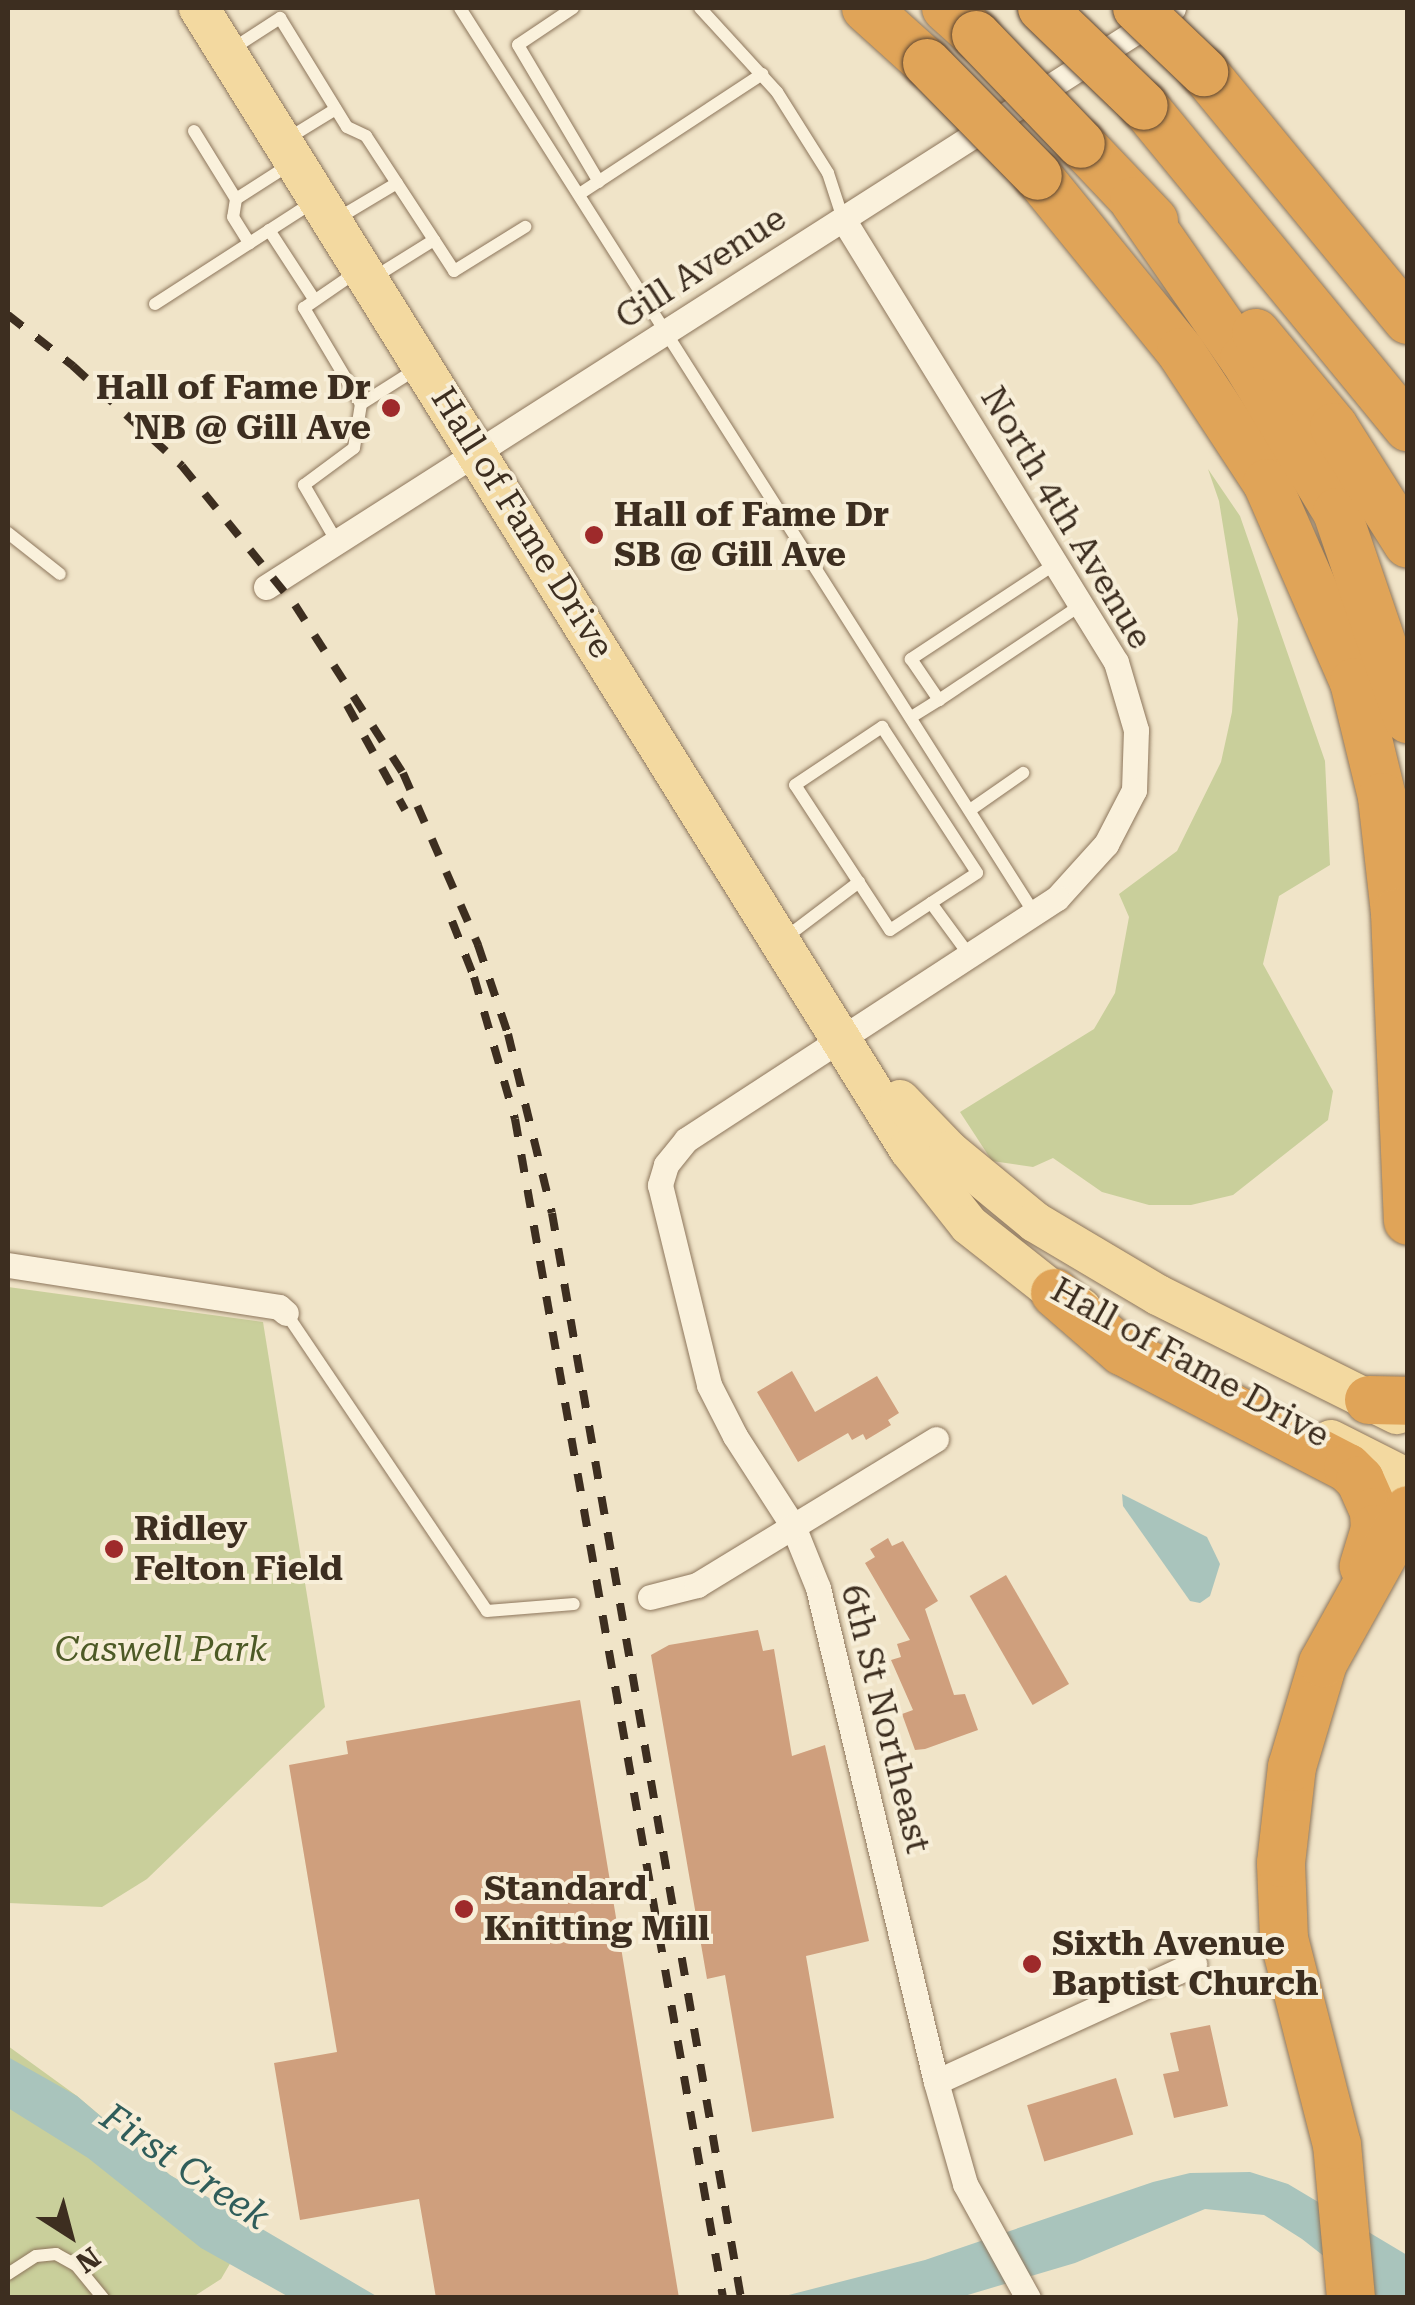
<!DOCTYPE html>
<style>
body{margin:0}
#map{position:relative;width:1415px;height:2305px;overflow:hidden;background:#f0e4c8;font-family:"Roboto Serif",serif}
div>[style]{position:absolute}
.green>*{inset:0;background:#c9cf9b}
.water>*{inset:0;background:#a9c4bc}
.building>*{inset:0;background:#cf9f7d;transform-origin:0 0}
.roads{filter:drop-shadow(0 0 2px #8d765c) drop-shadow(0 0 2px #8d765c)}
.service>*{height:12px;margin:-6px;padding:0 6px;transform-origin:6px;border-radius:6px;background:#faf1dc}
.minor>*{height:25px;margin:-12.5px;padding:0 12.5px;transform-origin:12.5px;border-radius:12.5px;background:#faf1dc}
.primary>*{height:40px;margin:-20px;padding:0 20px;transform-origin:20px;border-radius:20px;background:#f3d9a0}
.motorway>*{height:48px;margin:-24px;padding:0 24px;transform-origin:24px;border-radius:24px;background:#e0a458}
.rail>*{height:8px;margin-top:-4px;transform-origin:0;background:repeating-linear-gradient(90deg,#3d2e20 0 18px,transparent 0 36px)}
.bridges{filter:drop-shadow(0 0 2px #5b4430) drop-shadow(0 0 2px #5b4430)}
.motorway-bridge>*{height:48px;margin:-24px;padding:0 24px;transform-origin:24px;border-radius:24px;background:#e0a458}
.dots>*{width:28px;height:28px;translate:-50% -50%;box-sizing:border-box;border:5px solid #f7eed8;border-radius:50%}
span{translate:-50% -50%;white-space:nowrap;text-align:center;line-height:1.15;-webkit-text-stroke:8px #f7eed8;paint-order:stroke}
.street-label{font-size:35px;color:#3d2e20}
.poi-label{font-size:35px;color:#3d2e20;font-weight:700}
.right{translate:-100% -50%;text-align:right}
.left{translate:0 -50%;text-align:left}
.park-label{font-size:35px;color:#4d5a26;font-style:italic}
.water-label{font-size:38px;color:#2f5d5a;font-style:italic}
.frame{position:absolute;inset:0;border:10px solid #3d2e20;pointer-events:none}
.north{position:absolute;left:20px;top:2185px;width:100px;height:100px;-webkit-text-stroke:8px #f7eed8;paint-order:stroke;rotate:144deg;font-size:28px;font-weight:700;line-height:40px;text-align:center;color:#3d2e20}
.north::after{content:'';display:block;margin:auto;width:35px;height:45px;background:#3d2e20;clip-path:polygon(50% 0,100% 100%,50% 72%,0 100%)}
</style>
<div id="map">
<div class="green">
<i style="clip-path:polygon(1208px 469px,1240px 516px,1325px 761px,1330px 865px,1279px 896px,1263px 964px,1333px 1091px,1328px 1120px,1233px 1195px,1191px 1205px,1149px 1205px,1102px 1192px,1053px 1158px,1033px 1167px,992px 1161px,960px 1112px,1094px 1029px,1115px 993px,1129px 917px,1119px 894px,1177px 851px,1221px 762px,1232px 712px,1238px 619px,1219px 501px)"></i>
<i style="clip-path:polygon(8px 1287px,263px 1322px,325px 1707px,147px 1879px,102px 1907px,8px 1903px)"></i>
<i style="clip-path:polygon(8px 2046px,77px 2096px,170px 2175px,252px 2226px,221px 2279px,193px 2297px,8px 2297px)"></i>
</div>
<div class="water">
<i style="clip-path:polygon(1122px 1494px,1207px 1537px,1220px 1564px,1210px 1596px,1200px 1603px,1190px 1601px,1123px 1506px)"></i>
<i style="clip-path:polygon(8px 2057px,77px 2096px,170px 2175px,378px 2297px,289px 2297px,201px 2248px,88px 2158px,8px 2108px)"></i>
<i style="clip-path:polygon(1250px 2172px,1288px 2184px,1407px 2255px,1407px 2297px,1376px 2297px,1302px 2239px,1264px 2215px,1205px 2209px,1075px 2263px,961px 2297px,777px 2298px,925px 2260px,1153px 2182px,1190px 2173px)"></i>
</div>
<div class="building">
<i style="clip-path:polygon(792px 1371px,815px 1412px,877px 1376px,899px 1413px,888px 1420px,891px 1425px,866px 1440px,863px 1434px,852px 1440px,848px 1433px,798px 1462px,757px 1392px)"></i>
<i style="clip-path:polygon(888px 1538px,892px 1546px,903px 1541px,938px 1601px,925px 1609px,954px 1695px,965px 1694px,978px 1730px,925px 1749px,915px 1750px,902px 1714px,913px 1710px,891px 1660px,901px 1657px,897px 1644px,910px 1640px,865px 1563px,875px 1557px,870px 1549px)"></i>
<i style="left:1006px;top:1575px;width:126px;height:42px;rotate:60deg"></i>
<i style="clip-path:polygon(758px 1630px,763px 1651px,774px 1649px,792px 1756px,825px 1745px,869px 1941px,806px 1956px,834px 2118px,752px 2132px,725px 1975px,707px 1979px,651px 1655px,669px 1645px)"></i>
<i style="clip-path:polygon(580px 1700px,679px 2298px,436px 2298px,419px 2199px,300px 2220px,274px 2063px,337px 2052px,289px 1765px,348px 1754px,346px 1741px)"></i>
<i style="clip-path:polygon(1210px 2025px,1228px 2106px,1174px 2118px,1163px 2074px,1179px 2071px,1170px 2033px)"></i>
<i style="left:1116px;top:2078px;width:59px;height:93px;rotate:73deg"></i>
</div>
<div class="roads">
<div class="service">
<i style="left:460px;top:8px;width:1072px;rotate:57.61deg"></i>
<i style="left:573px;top:8px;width:66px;rotate:146.1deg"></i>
<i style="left:518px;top:45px;width:159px;rotate:59.4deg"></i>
<i style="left:700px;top:8px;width:114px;rotate:47.5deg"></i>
<i style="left:777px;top:92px;width:96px;rotate:57.8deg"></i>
<i style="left:828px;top:173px;width:48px;rotate:71.9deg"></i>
<i style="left:229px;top:51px;width:61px;rotate:-32.9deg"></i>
<i style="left:280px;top:18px;width:128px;rotate:58.4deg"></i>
<i style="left:347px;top:127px;width:21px;rotate:25deg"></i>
<i style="left:366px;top:136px;width:124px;rotate:56.8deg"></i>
<i style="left:434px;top:240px;width:72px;rotate:148.1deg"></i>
<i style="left:194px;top:131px;width:80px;rotate:58.3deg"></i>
<i style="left:236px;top:199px;width:63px;rotate:-32.7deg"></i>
<i style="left:287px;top:139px;width:57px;rotate:-31.5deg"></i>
<i style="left:581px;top:193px;width:217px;rotate:-33.3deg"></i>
<i style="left:236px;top:199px;width:18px;rotate:99deg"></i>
<i style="left:233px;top:217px;width:31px;rotate:58deg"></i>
<i style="left:335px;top:220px;width:72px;rotate:-30.8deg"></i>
<i style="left:269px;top:230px;width:82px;rotate:56.9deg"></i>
<i style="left:434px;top:240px;width:37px;rotate:57deg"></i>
<i style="left:454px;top:271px;width:84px;rotate:-31.8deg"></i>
<i style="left:155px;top:304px;width:188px;rotate:-32.8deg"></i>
<i style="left:361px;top:404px;width:67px;rotate:-32.3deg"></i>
<i style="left:8px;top:533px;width:66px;rotate:38.3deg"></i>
<i style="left:337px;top:542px;width:66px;rotate:-120.1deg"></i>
<i style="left:304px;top:485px;width:62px;rotate:-36.5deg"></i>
<i style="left:354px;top:448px;width:45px;rotate:-81deg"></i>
<i style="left:361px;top:404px;width:112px;rotate:-120.7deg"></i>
<i style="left:304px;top:308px;width:62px;rotate:-34.5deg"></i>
<i style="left:1055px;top:564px;width:173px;rotate:146.6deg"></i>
<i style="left:911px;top:659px;width:50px;rotate:55.7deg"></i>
<i style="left:939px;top:700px;width:171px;rotate:-33.8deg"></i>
<i style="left:913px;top:716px;width:31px;rotate:-32deg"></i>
<i style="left:970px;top:810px;width:65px;rotate:-34.9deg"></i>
<i style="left:931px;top:903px;width:49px;rotate:146.6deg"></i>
<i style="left:890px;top:930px;width:173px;rotate:-123.2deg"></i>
<i style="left:795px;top:785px;width:105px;rotate:-33.7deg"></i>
<i style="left:882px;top:727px;width:174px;rotate:56.9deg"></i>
<i style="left:977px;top:873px;width:55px;rotate:146.9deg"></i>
<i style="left:931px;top:903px;width:66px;rotate:53.7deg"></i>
<i style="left:785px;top:938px;width:93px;rotate:-37.1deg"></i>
<i style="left:286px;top:1313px;width:359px;rotate:56deg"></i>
<i style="left:487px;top:1611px;width:87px;rotate:-4.6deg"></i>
<i style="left:8px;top:2274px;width:33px;rotate:-33deg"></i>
<i style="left:36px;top:2256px;width:20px;rotate:-6deg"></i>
<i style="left:56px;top:2254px;width:23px;rotate:29deg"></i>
<i style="left:76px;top:2265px;width:43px;rotate:50.7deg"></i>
</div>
<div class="minor">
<i style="left:843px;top:219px;width:520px;rotate:58.36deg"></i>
<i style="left:1116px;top:662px;width:71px;rotate:73.6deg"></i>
<i style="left:1136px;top:730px;width:60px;rotate:91.9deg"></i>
<i style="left:1134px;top:790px;width:61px;rotate:117.4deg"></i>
<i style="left:1106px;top:844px;width:73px;rotate:132.2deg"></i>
<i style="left:1057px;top:898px;width:443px;rotate:146.9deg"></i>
<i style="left:686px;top:1140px;width:32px;rotate:129deg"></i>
<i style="left:666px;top:1165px;width:21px;rotate:107deg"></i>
<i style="left:660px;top:1185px;width:206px;rotate:76.2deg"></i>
<i style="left:709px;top:1385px;width:57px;rotate:63deg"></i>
<i style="left:735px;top:1436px;width:107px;rotate:57.2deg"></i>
<i style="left:793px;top:1526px;width:67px;rotate:68deg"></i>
<i style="left:818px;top:1588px;width:508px;rotate:76.57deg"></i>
<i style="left:936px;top:2082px;width:106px;rotate:74.1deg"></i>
<i style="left:965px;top:2184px;width:130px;rotate:61.1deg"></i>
<i style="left:266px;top:587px;width:1076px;rotate:-32.55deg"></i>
<i style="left:8px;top:1265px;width:274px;rotate:8.8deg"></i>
<i style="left:279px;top:1307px;width:9px;rotate:41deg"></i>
<i style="left:650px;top:1597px;width:49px;rotate:-14.3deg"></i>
<i style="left:697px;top:1585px;width:280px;rotate:-31.4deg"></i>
<i style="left:936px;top:2082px;width:284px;rotate:-24.6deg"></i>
</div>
<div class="primary">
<i style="left:199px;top:8px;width:1344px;rotate:58.11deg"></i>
<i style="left:909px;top:1149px;width:97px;rotate:51.7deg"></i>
<i style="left:969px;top:1225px;width:110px;rotate:38.3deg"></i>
<i style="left:1055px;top:1293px;width:30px;rotate:30deg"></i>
<i style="left:900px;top:1100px;width:71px;rotate:46.1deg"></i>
<i style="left:949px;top:1151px;width:112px;rotate:39.5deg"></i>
<i style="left:1035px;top:1222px;width:143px;rotate:30.7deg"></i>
<i style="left:1158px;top:1295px;width:267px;rotate:26.5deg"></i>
<i style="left:1331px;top:1440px;width:86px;rotate:26.9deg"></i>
</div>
<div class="motorway">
<i style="left:866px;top:8px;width:82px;rotate:42deg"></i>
<i style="left:946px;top:8px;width:40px;rotate:42deg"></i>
<i style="left:1204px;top:72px;width:321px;rotate:50.6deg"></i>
<i style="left:1144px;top:106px;width:416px;rotate:50.6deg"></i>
<i style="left:1081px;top:144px;width:106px;rotate:46.5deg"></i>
<i style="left:1038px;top:176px;width:227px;rotate:50.9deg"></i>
<i style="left:1181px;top:352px;width:157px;rotate:56.7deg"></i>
<i style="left:1267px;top:483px;width:217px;rotate:66.4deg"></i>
<i style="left:1354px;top:682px;width:118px;rotate:76.3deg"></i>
<i style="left:1382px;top:797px;width:117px;rotate:83.6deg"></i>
<i style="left:1395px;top:913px;width:308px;rotate:87.6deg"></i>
<i style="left:1134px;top:201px;width:193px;rotate:55.2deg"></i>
<i style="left:1244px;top:359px;width:179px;rotate:58.7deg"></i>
<i style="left:1337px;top:512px;width:219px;rotate:71.1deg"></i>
<i style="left:1256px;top:333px;width:122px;rotate:50.3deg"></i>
<i style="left:1334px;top:427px;width:138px;rotate:57.7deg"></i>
<i style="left:1055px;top:1293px;width:89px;rotate:40.9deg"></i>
<i style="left:1122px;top:1351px;width:254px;rotate:27.4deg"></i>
<i style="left:1348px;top:1468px;width:17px;rotate:45deg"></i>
<i style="left:1360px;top:1480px;width:35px;rotate:66deg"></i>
<i style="left:1374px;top:1512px;width:17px;rotate:87deg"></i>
<i style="left:1375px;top:1529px;width:39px;rotate:107deg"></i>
<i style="left:1369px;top:1400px;width:39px;rotate:1deg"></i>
<i style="left:1351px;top:2298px;width:154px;rotate:-95.2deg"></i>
<i style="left:1337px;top:2145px;width:213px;rotate:-104.4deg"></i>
<i style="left:1284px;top:1939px;width:76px;rotate:-92.3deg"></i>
<i style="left:1281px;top:1863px;width:97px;rotate:-83.5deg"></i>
<i style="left:1292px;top:1767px;width:109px;rotate:-73.4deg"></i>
<i style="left:1323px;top:1663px;width:175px;rotate:-60.9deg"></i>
</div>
</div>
<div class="rail">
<i style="left:8px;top:315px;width:83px;rotate:38.1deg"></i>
<i style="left:73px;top:366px;width:148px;rotate:42.5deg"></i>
<i style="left:182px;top:466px;width:179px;rotate:50.9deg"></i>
<i style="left:295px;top:605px;width:200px;rotate:57.3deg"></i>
<i style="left:403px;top:773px;width:188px;rotate:66.4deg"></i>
<i style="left:478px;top:945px;width:94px;rotate:71.4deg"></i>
<i style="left:508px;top:1034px;width:184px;rotate:76.2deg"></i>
<i style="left:552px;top:1213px;width:1101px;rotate:80.12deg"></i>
<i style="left:347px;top:705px;width:120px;rotate:61.1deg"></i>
<i style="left:452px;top:921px;width:60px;rotate:68.6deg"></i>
<i style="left:474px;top:977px;width:148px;rotate:73.9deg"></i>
<i style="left:515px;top:1119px;width:1197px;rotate:79.99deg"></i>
</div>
<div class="bridges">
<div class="motorway-bridge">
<i style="left:1042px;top:8px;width:141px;rotate:43.9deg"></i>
<i style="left:1137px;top:8px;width:93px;rotate:43.7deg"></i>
<i style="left:976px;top:35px;width:151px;rotate:46.1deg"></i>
<i style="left:927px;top:63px;width:158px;rotate:45.5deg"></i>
</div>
</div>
<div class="dots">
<i style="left:391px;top:408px;background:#9e2a2b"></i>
<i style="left:594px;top:535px;background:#9e2a2b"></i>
<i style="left:114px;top:1549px;background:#9e2a2b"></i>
<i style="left:464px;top:1909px;background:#9e2a2b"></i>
<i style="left:1032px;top:1964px;background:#9e2a2b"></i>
</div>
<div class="street-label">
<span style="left:701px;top:268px;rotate:-33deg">Gill Avenue</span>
<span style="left:1066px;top:518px;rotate:59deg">North 4th Avenue</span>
<span style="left:522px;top:523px;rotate:58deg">Hall of Fame Drive</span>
<span style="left:1190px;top:1363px;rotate:29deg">Hall of Fame Drive</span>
<span style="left:885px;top:1719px;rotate:76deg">6th St Northeast</span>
</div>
<div class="poi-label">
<span class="right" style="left:371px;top:408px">Hall of Fame Dr<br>NB @ Gill Ave</span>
<span class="left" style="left:614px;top:535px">Hall of Fame Dr<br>SB @ Gill Ave</span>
<span class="left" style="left:134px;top:1549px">Ridley<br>Felton Field</span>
<span class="left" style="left:484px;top:1909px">Standard<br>Knitting Mill</span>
<span class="left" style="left:1052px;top:1964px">Sixth Avenue<br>Baptist Church</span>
</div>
<div class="park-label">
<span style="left:161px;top:1650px">Caswell Park</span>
</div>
<div class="water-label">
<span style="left:185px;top:2167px;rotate:34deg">First Creek</span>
</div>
<div class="frame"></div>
<div class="north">N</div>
</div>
